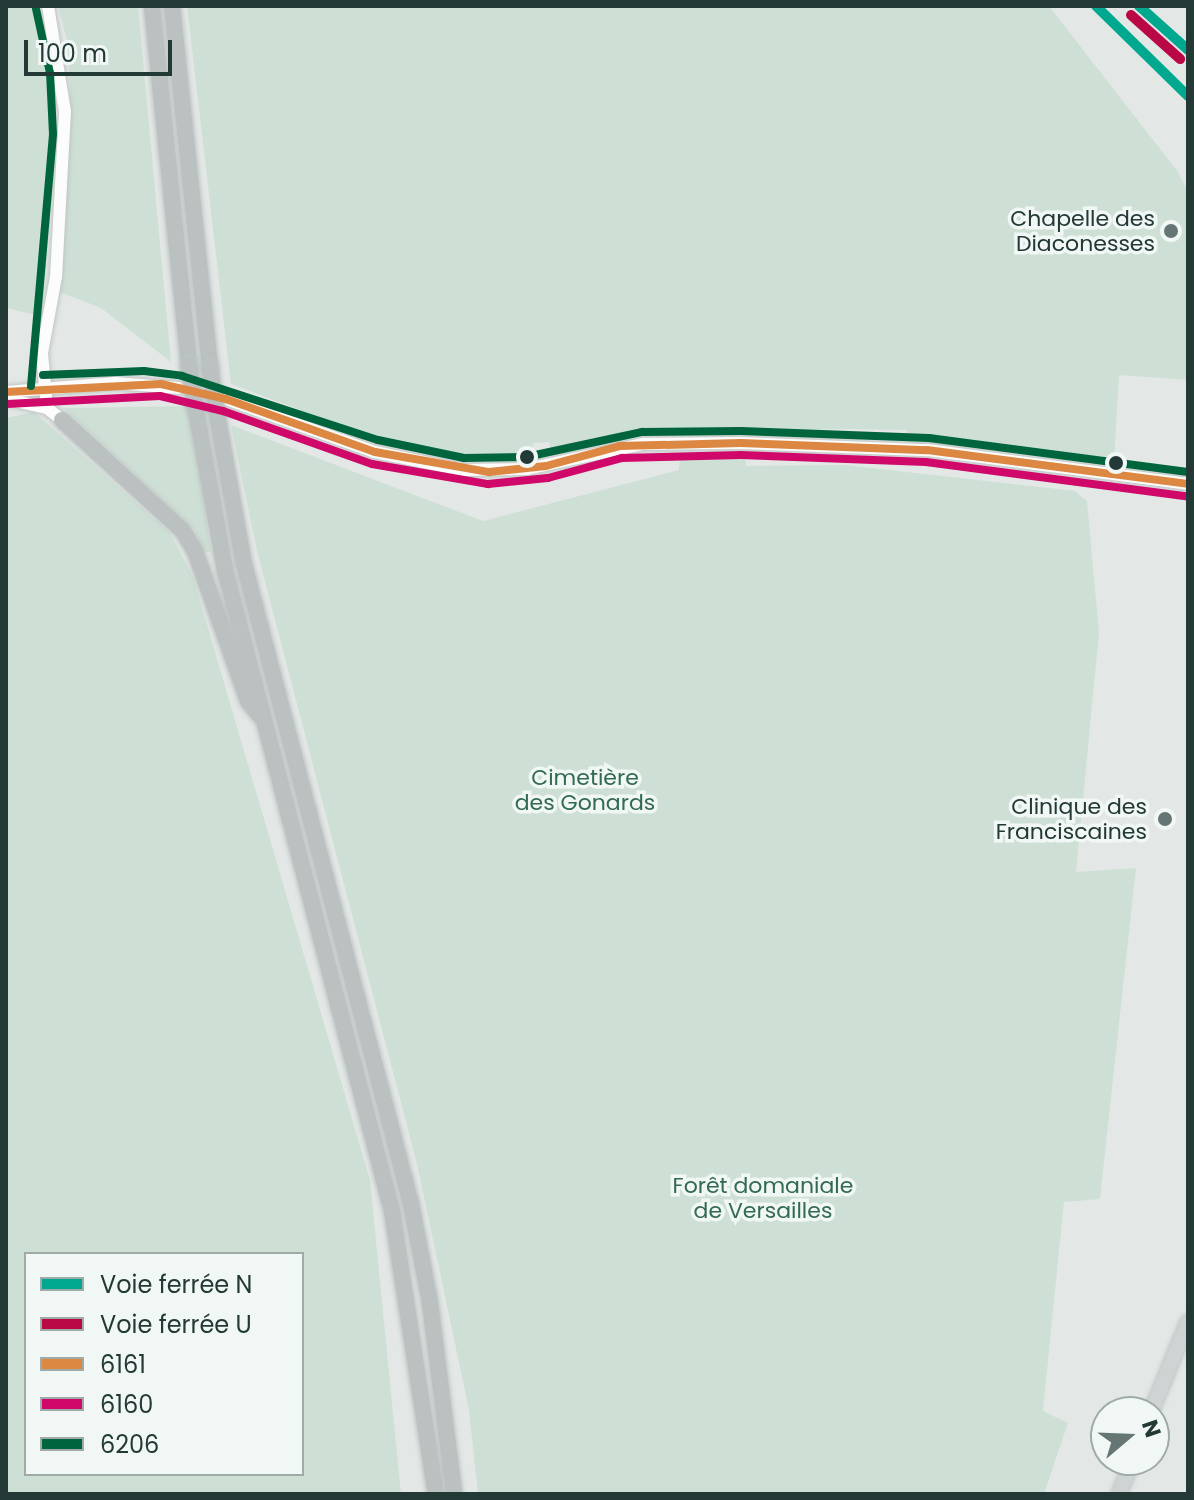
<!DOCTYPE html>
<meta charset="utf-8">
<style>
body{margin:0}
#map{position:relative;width:1194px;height:1500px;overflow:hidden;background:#e3e8e6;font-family:Poppins,sans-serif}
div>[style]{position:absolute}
.green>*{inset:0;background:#cee0d6}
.roads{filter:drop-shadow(0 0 2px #bfc5c3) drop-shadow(0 0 2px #bfc5c3)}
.secondary>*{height:12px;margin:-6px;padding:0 6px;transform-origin:6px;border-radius:6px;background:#fbfcfb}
.primary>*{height:14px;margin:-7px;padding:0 7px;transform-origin:7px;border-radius:7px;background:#ced4d3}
.highway>*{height:16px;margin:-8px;padding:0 8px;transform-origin:8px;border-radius:8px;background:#bac1c0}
.bridges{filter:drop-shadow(0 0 2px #bcc4c3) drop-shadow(0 0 2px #bcc4c3)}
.highway-bridge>*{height:16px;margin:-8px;padding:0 8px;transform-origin:8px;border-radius:8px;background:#bac1c0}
.bus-1>*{height:8px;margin:-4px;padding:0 4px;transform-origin:4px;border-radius:4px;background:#dc8742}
.bus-2>*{height:8px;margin:-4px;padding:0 4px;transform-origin:4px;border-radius:4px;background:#cf086a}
.bus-3>*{height:8px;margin:-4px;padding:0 4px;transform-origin:4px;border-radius:4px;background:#00643c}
.rail-1>*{height:10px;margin:-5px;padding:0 5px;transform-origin:5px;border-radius:5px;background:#00a88f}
.rail-2>*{height:10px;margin:-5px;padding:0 5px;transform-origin:5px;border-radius:5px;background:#b90845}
.dots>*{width:22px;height:22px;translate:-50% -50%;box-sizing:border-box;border:4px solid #f1f7f5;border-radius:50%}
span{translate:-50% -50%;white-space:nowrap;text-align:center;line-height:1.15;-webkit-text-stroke:7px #f1f7f5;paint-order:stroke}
.poi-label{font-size:22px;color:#233936}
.right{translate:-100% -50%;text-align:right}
.park-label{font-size:22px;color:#326b51}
.frame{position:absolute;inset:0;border:8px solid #233936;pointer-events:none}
.legend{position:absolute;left:24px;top:1252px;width:280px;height:224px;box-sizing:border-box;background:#f1f7f5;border:2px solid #9faba9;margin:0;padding:10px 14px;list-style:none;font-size:24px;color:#233936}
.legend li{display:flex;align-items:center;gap:16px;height:40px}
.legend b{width:40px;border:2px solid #9faba9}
.north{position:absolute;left:1090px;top:1396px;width:80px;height:80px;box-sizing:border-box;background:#f1f7f5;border:2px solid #9faba9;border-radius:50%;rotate:71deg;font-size:22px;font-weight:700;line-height:32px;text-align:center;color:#233936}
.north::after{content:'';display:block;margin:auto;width:28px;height:36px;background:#667674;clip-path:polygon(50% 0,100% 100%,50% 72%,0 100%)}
.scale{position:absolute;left:24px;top:40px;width:148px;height:36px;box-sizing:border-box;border:4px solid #233936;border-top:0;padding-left:10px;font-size:24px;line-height:28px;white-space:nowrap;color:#233936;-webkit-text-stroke:6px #f1f7f5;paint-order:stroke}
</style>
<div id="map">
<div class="green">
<i style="clip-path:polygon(6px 6px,38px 6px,53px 75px,57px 131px,42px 321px,36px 315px,6px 308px)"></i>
<i style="clip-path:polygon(58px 6px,138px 6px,171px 362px,101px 308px,57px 291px,71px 116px,68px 44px)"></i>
<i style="clip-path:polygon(187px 6px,1049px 6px,1178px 172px,1188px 192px,1188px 380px,1119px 375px,1114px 463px,907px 442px,907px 430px,850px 429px,644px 432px,552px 453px,549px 442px,533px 443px,532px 457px,489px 461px,359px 432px,231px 384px)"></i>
<i style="clip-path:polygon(190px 406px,211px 552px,204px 552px,194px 529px,64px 408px)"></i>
<i style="clip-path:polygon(evenodd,34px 412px,170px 533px,193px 577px,370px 1180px,401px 1494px,6px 1494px,6px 418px,34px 412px,26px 1254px,302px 1254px,302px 1474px,26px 1474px,26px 1254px)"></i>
<i style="clip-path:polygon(231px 425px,483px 521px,679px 470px,680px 454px,745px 452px,746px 466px,845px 465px,1075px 491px,1087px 501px,1099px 633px,1076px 872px,1136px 868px,1100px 1199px,1064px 1202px,1043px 1411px,1068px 1423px,1044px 1494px,478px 1494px,469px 1410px,417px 1164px,257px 551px)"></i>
</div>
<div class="roads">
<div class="secondary">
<i style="left:6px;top:392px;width:109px;rotate:-4.7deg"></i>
<i style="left:115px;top:383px;width:64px;rotate:4.5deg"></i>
<i style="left:6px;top:399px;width:42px;rotate:12.4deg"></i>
<i style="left:47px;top:408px;width:19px;rotate:39deg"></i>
<i style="left:226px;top:399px;width:158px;rotate:19.6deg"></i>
<i style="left:375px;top:452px;width:90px;rotate:11.6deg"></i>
<i style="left:463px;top:470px;width:64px;rotate:-0.9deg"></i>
<i style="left:527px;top:469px;width:119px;rotate:-12.2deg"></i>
<i style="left:643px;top:444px;width:98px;rotate:-0.6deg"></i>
<i style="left:741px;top:443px;width:186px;rotate:2.2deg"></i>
<i style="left:927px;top:450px;width:263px;rotate:7.4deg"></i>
<i style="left:47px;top:408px;width:55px;rotate:-95.2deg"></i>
<i style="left:42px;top:353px;width:77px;rotate:-79.6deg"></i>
<i style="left:56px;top:277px;width:165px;rotate:-86.9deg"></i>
<i style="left:65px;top:112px;width:107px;rotate:-99.1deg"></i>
</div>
<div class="primary">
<i style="left:1151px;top:1412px;width:97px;rotate:-67.7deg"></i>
<i style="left:1119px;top:1494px;width:37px;rotate:-68deg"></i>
</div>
<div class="highway">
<i style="left:152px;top:6px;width:361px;rotate:84.1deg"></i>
<i style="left:172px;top:6px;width:364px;rotate:84deg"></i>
<i style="left:195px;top:405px;width:168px;rotate:79.7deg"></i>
<i style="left:225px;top:570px;width:662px;rotate:75.4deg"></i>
<i style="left:392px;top:1211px;width:286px;rotate:81.2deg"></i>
<i style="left:216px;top:409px;width:158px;rotate:79.8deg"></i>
<i style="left:244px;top:564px;width:661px;rotate:75.38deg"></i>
<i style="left:411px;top:1204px;width:101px;rotate:79.1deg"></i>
<i style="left:430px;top:1303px;width:193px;rotate:82.8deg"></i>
<i style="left:62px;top:420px;width:164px;rotate:42.5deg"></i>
<i style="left:183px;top:531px;width:23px;rotate:59deg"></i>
<i style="left:195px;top:551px;width:159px;rotate:70.5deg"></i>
<i style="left:248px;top:701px;width:19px;rotate:51deg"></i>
</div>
</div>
<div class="bridges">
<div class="highway-bridge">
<i style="left:189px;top:365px;width:40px;rotate:81.5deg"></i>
<i style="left:210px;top:368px;width:41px;rotate:81.7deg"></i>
</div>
</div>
<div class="bus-1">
<i style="left:6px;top:392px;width:155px;rotate:-3deg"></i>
<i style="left:161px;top:384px;width:67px;rotate:13deg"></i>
<i style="left:226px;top:399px;width:158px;rotate:19.6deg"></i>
<i style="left:375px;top:452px;width:116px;rotate:10deg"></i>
<i style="left:489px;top:472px;width:57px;rotate:-6deg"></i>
<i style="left:546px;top:466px;width:77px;rotate:-15.1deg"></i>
<i style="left:620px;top:446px;width:121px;rotate:-1.4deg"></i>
<i style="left:741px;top:443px;width:186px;rotate:2.2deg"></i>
<i style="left:927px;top:450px;width:263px;rotate:7.4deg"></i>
</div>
<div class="bus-2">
<i style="left:7px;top:404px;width:153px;rotate:-3deg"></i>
<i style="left:160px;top:396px;width:65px;rotate:13.4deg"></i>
<i style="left:223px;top:411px;width:158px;rotate:19.6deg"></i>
<i style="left:372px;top:464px;width:118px;rotate:9.8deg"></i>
<i style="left:488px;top:484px;width:60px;rotate:-5.7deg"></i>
<i style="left:548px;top:478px;width:77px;rotate:-15.1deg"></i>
<i style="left:622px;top:458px;width:119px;rotate:-1.4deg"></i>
<i style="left:741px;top:455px;width:185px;rotate:2.2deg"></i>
<i style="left:926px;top:462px;width:262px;rotate:7.5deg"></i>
</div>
<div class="bus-3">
<i style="left:43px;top:375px;width:101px;rotate:-2.3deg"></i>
<i style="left:144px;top:371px;width:38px;rotate:7deg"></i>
<i style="left:182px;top:376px;width:206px;rotate:18.1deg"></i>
<i style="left:378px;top:440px;width:88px;rotate:11.8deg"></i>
<i style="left:464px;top:458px;width:62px;rotate:-0.9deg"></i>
<i style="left:526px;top:457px;width:119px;rotate:-12.2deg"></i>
<i style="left:642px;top:432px;width:99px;rotate:-0.6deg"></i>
<i style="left:741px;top:431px;width:188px;rotate:2.1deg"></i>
<i style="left:929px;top:438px;width:261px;rotate:7.5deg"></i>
<i style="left:31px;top:386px;width:253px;rotate:-85deg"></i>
<i style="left:53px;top:134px;width:61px;rotate:-92.8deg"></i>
<i style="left:50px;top:73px;width:66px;rotate:-102.3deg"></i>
</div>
<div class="rail-1">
<i style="left:1096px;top:6px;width:129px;rotate:44.4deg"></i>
<i style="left:1139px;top:6px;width:66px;rotate:41.9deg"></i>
</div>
<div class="rail-2">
<i style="left:1131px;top:15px;width:66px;rotate:41.9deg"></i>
</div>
<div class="dots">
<i style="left:1171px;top:231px;background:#667674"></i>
<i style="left:527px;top:457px;background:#233936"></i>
<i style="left:1116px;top:463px;background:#233936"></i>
<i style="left:1165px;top:819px;background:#667674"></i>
</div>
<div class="poi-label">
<span class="right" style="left:1155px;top:231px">Chapelle des<br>Diaconesses</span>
<span class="right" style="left:1147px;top:819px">Clinique des<br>Franciscaines</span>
</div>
<div class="park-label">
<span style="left:585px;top:790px">Cimetière<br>des Gonards</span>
<span style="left:763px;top:1198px">Forêt domaniale<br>de Versailles</span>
</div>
<div class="frame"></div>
<ul class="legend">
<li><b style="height:10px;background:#00a88f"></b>Voie ferrée N</li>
<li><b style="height:10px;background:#b90845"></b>Voie ferrée U</li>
<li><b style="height:10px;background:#dc8742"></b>6161</li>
<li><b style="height:10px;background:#cf086a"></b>6160</li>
<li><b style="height:10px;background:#00643c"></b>6206</li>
</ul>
<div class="north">N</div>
<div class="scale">100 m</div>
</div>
